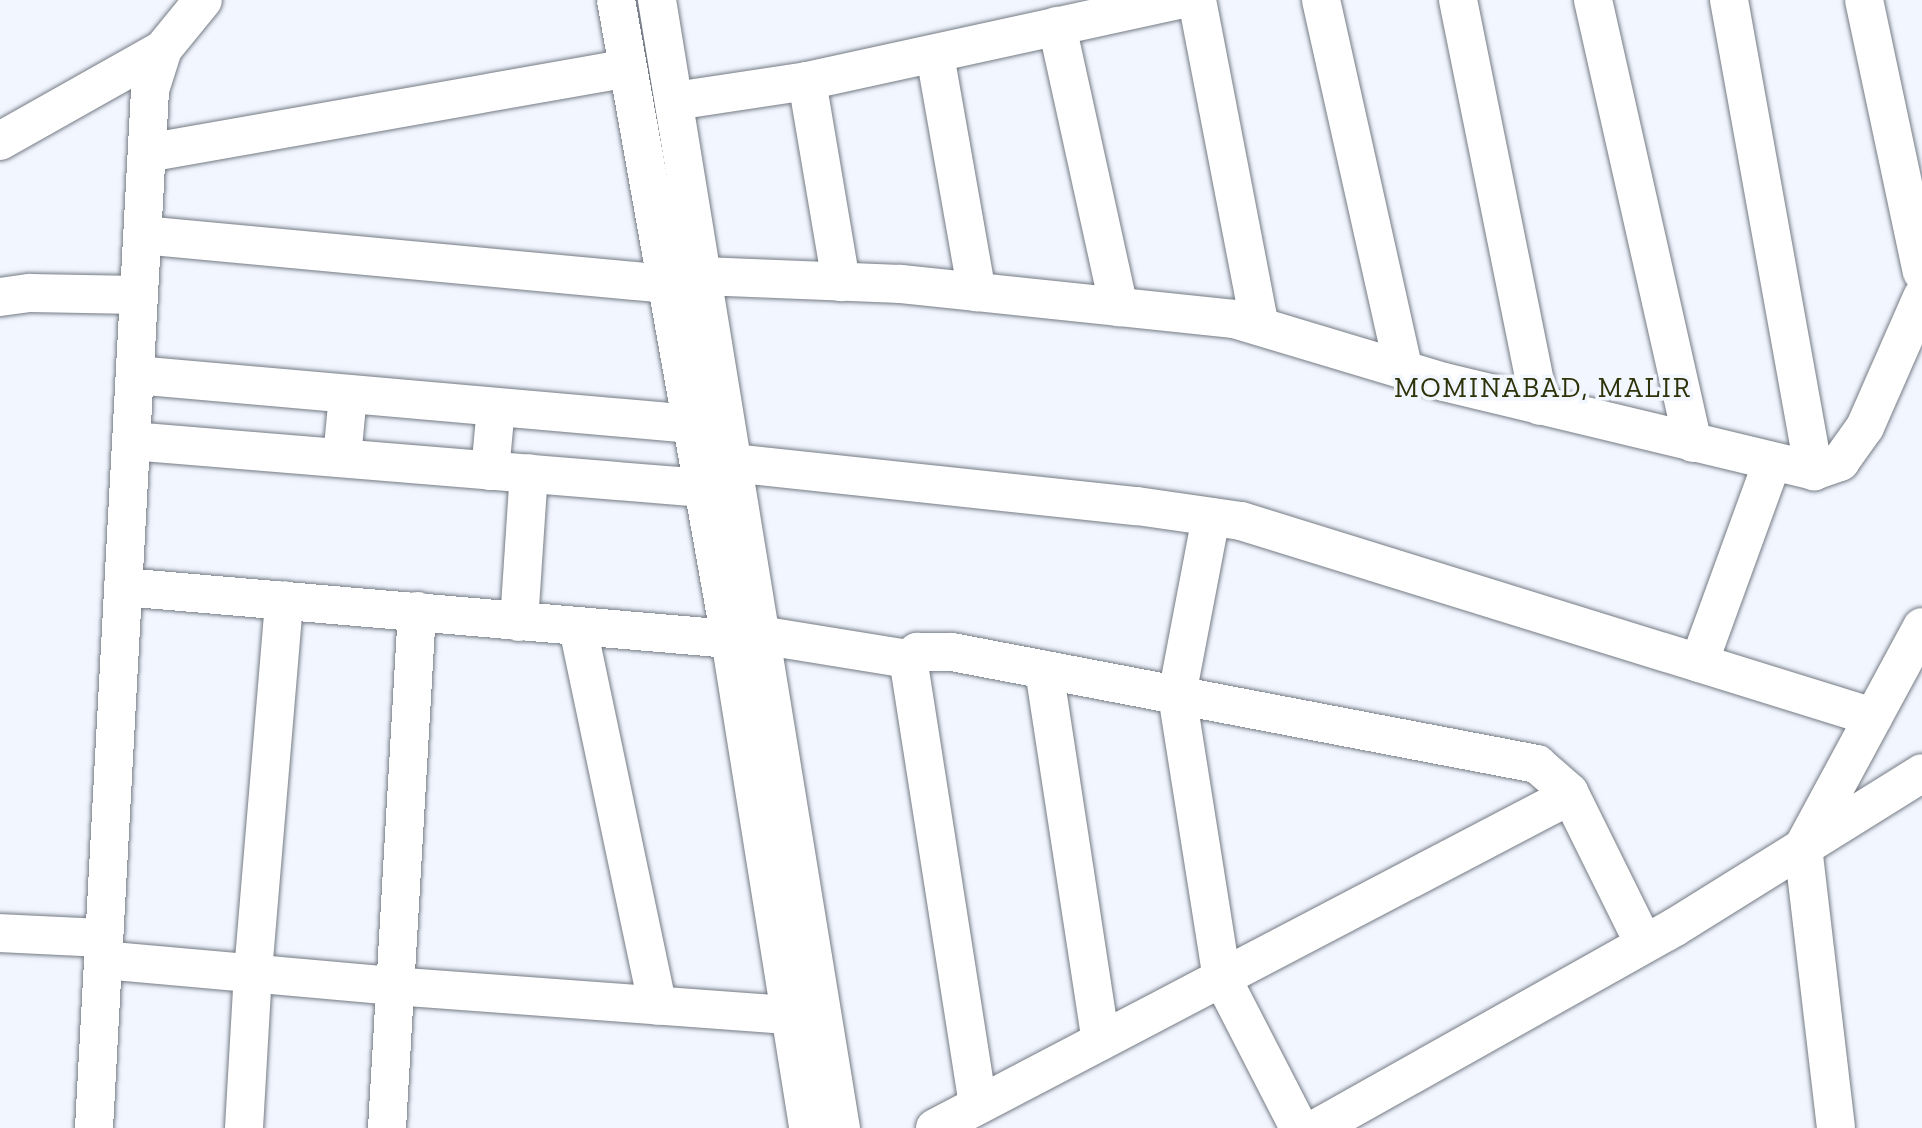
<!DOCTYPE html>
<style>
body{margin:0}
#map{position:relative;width:1922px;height:1128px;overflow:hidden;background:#f1f6ff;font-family:"Zilla Slab",serif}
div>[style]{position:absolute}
.roads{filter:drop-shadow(0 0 2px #757b84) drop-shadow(0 0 2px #757b84)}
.street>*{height:38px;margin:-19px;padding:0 19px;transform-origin:19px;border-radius:19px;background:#fff}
.secondary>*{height:38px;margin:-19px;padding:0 19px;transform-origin:19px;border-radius:19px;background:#fff}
span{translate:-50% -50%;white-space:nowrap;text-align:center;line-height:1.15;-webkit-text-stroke:7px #f1f6ff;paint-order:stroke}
.neighbourhood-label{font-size:28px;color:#2d3209;letter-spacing:2px}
</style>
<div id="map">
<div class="roads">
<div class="street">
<i style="left:616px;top:0;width:649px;rotate:79.88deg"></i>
<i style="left:730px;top:639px;width:495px;rotate:80.9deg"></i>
<i style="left:657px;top:0;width:1143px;rotate:80.74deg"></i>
<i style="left:1197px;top:0;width:332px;rotate:79.1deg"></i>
<i style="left:1321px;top:0;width:379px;rotate:77.4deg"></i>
<i style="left:1458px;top:0;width:414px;rotate:78.6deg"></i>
<i style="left:1593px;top:0;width:454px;rotate:77.3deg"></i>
<i style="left:1729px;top:0;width:479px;rotate:79.8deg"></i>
<i style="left:1864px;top:0;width:278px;rotate:78deg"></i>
<i style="left:1057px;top:26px;width:288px;rotate:77.6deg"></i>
<i style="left:935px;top:55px;width:241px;rotate:80deg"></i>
<i style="left:807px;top:81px;width:204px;rotate:80.4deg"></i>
<i style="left:675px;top:101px;width:134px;rotate:-8.6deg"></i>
<i style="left:807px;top:81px;width:379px;rotate:-12.3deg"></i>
<i style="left:0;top:141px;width:187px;rotate:-29.4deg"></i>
<i style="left:147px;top:153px;width:488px;rotate:-10deg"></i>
<i style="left:142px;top:235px;width:527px;rotate:5.33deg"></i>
<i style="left:702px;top:276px;width:199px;rotate:2.3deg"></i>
<i style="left:901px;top:284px;width:335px;rotate:6deg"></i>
<i style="left:1234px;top:319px;width:219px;rotate:16.7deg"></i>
<i style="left:1444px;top:382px;width:381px;rotate:13.5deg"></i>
<i style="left:1814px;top:471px;width:28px;rotate:-19deg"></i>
<i style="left:1840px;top:462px;width:43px;rotate:-54.5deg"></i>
<i style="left:1865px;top:427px;width:142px;rotate:-66.3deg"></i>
<i style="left:0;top:297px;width:30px;rotate:-8deg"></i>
<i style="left:30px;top:293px;width:109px;rotate:1.1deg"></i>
<i style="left:135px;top:375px;width:559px;rotate:5.03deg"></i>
<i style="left:131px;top:441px;width:574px;rotate:4.7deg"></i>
<i style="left:342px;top:458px;width:64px;rotate:-84.6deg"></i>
<i style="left:732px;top:463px;width:407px;rotate:6.1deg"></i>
<i style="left:1137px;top:506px;width:105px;rotate:8.2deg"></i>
<i style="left:1241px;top:521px;width:662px;rotate:17.23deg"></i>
<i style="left:490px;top:471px;width:64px;rotate:-84.6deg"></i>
<i style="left:1211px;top:517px;width:181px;rotate:100.8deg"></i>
<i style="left:1177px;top:695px;width:287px;rotate:81deg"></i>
<i style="left:1222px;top:978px;width:169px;rotate:62.8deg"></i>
<i style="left:123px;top:587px;width:609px;rotate:4.9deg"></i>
<i style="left:519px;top:622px;width:149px;rotate:-86.2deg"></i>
<i style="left:578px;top:628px;width:386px;rotate:78.1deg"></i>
<i style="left:760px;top:635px;width:151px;rotate:9.2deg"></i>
<i style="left:1699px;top:663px;width:214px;rotate:-70deg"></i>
<i style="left:1044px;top:670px;width:375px;rotate:81.3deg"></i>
<i style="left:0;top:933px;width:104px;rotate:2.8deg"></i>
<i style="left:103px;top:960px;width:291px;rotate:5.1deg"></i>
<i style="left:393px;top:986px;width:400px;rotate:4.2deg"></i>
<i style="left:978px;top:1105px;width:439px;rotate:-98.9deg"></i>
<i style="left:910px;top:671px;width:12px;rotate:-95deg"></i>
<i style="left:909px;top:659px;width:11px;rotate:-41deg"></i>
<i style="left:917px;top:652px;width:35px"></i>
<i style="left:952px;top:652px;width:596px;rotate:10.84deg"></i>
<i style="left:1537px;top:764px;width:43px;rotate:41.2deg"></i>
<i style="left:1569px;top:792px;width:169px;rotate:63.7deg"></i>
<i style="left:244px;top:1128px;width:156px;rotate:-86.7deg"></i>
<i style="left:253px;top:972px;width:373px;rotate:-85.2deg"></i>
<i style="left:387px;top:1128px;width:518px;rotate:-86.68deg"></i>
<i style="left:935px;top:1128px;width:696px;rotate:-27.63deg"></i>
<i style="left:1552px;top:805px;width:21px;rotate:-37deg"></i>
<i style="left:1317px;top:1128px;width:411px;rotate:-29.3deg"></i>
<i style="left:1675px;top:927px;width:291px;rotate:-31.9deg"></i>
<i style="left:1836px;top:1128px;width:283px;rotate:-96.7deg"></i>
<i style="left:1803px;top:847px;width:250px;rotate:-61.6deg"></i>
</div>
<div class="secondary">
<i style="left:94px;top:1128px;width:1040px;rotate:-86.91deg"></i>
<i style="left:150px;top:90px;width:43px;rotate:-72.4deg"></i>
<i style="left:163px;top:49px;width:63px;rotate:-50.8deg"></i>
</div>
</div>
<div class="neighbourhood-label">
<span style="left:1543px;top:388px">MOMINABAD, MALIR</span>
</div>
</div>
